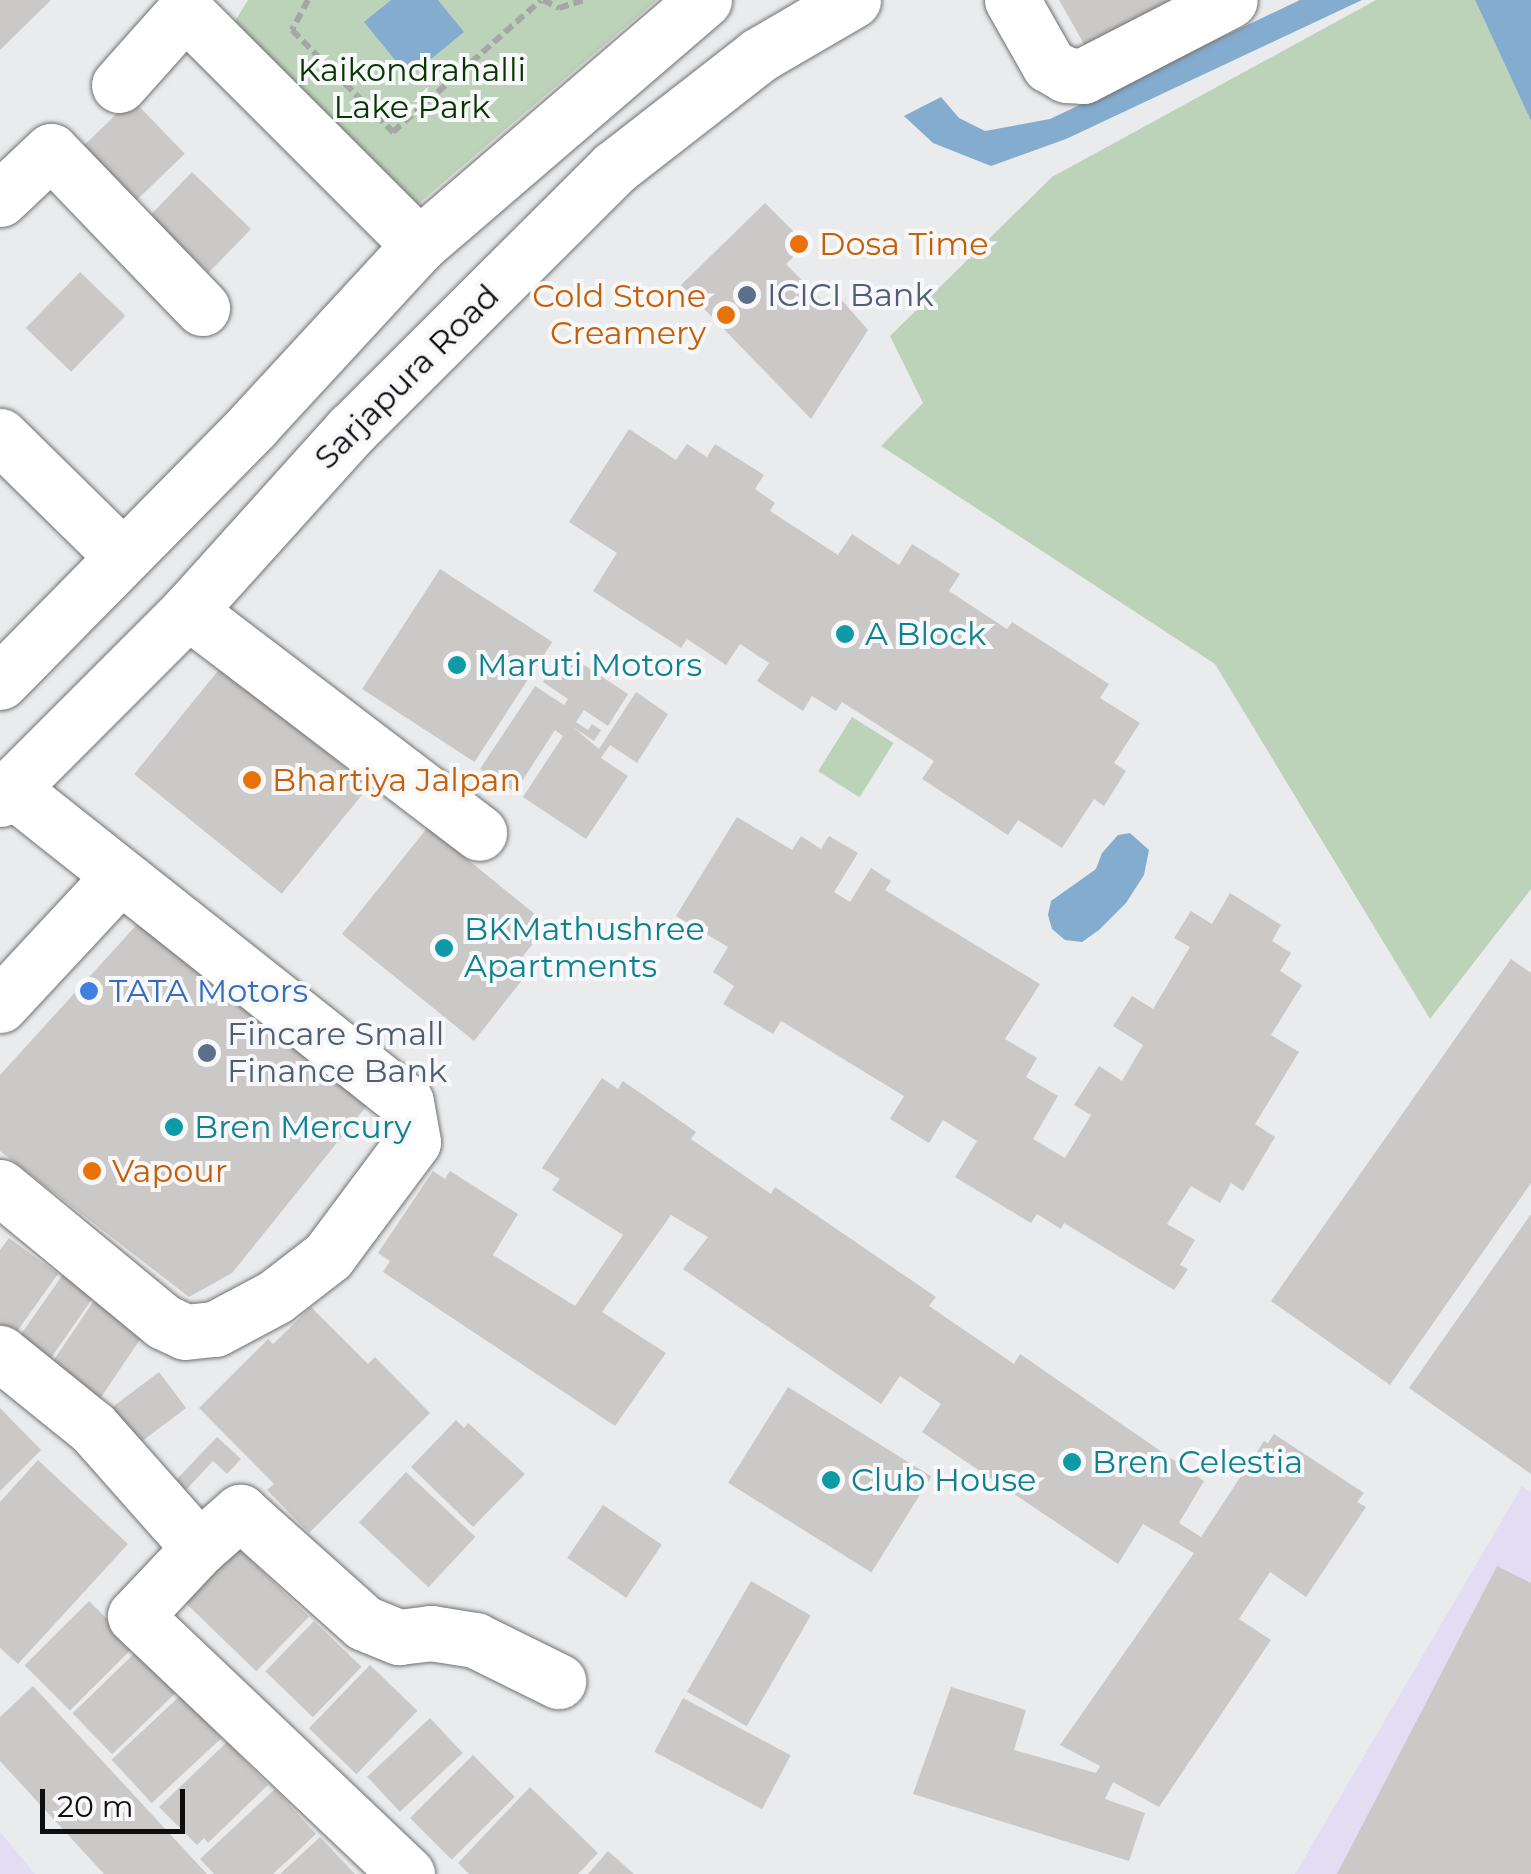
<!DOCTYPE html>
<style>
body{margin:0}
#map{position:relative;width:1531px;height:1874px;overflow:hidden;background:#eaebec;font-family:Montserrat,sans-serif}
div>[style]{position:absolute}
.education>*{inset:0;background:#e2ddf3}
.green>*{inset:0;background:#bdd3b9;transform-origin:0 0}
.water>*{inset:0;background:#84acce}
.building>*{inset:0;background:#cbc9c8;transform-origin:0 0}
.path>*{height:6px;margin-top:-3px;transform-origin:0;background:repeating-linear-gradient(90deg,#a5a6a6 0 10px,transparent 0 15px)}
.roads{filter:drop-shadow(0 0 2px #707172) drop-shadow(0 0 2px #707172)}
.minor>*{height:55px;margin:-27.5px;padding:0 27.5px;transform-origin:27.5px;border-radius:27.5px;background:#fff}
.major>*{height:55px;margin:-27.5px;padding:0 27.5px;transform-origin:27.5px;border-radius:27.5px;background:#fff}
.dots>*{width:28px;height:28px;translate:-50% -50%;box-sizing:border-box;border:5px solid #f8f8fa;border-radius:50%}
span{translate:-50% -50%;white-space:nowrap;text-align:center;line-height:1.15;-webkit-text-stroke:8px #f8f8fa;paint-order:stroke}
.park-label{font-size:32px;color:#063700}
.food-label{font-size:32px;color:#c56008}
.left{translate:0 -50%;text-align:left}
.right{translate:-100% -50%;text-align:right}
.service-label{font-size:32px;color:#4e5e75}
.street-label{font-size:32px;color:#0e0e0e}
.culture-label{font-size:32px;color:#0d838f}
.shop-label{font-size:32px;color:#366cbe}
.scale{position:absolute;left:40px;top:1789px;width:145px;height:45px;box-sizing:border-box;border:5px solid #0e0e0e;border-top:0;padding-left:12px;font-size:30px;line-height:35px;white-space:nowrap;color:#0e0e0e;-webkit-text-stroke:8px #f8f8fa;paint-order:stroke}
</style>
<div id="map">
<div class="education">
<i style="clip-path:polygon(1522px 1486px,1531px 1492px,1531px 1874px,1295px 1874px)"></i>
<i style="clip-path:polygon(0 1832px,35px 1874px,0 1874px)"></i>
</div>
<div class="green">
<i style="clip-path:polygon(248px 0,657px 0,410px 211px,227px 34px)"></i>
<i style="clip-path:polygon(1376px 0,1475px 0,1531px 121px,1531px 889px,1430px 1019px,1215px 664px,881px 446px,923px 403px,890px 336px,1052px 177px)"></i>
<i style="left:852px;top:717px;width:49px;height:64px;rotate:32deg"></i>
</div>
<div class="water">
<i style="clip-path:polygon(391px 0,438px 0,464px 32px,409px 77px,364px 22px)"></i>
<i style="clip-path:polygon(1300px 0,1362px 0,1066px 139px,991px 166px,933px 143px,904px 116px,941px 97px,959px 118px,985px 131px,1050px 119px)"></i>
<i style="clip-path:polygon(1475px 0,1531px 0,1531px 121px)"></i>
<i style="clip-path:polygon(1130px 833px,1149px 850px,1144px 875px,1126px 903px,1099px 930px,1082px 942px,1065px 940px,1052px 929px,1048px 915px,1051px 901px,1096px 869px,1102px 853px,1118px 835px)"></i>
</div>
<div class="building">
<i style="clip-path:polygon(0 0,51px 0,0 50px)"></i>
<i style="clip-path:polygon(1059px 0,1200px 0,1092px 58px)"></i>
<i style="left:132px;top:99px;width:76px;height:78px;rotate:46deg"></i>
<i style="left:192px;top:172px;width:82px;height:61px;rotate:44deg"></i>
<i style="clip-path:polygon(765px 203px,806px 244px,786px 264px,830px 309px,840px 298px,868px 330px,811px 419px,681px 285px)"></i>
<i style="left:80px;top:272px;width:63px;height:78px;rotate:44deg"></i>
<i style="clip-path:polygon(629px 429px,676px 460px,687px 444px,707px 457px,715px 444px,764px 475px,755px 489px,775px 503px,770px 511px,838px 555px,852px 534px,899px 565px,912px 544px,960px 574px,949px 591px,1007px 629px,1012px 622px,1109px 684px,1100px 698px,1140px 723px,1114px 763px,1126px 771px,1104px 806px,1094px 799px,1062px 848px,1018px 820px,1008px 835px,922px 779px,934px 761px,842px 702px,836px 711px,812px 696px,803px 711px,757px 681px,769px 663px,740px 644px,726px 665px,687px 639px,681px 648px,593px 591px,617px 553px,569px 522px)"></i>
<i style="left:440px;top:569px;width:134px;height:143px;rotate:33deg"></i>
<i style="clip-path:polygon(563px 651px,628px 694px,608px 726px,584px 710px,576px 722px,588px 730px,592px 724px,601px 730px,594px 741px,573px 727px,599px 749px,636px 692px,668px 714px,637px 763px,610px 745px,601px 758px,628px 776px,586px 839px,523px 797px,563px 736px,555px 730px,515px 792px,480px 769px,535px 686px,564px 705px,568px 699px,543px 682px)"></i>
<i style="left:221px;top:667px;width:190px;height:138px;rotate:39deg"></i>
<i style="clip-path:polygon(737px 817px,792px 850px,801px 836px,821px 849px,829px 836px,858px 853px,834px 892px,850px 902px,871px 868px,891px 881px,885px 890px,1040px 984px,1005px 1039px,1037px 1058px,1026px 1077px,1058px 1096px,1033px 1139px,1065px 1158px,1091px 1115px,1074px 1105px,1099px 1066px,1122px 1081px,1143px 1045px,1113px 1026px,1132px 996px,1153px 1009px,1190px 947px,1174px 938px,1191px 911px,1212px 924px,1230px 893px,1281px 925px,1272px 941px,1291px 953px,1280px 971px,1302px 985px,1271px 1035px,1299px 1052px,1255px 1124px,1275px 1137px,1243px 1191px,1231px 1183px,1220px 1203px,1191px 1186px,1167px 1224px,1195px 1240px,1180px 1265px,1188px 1269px,1174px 1290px,1064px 1223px,1061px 1229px,1037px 1214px,1031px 1223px,955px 1177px,977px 1141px,943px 1120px,929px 1143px,890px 1119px,904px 1096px,781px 1021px,773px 1034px,723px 1004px,734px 986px,713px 972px,728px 947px,676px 916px)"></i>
<i style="clip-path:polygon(428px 827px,548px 925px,519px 961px,530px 970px,474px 1041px,342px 934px)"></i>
<i style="clip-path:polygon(141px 920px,368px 1104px,232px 1273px,189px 1297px,0 1151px,0 1075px)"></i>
<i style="clip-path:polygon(1511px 959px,1531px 973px,1531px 1183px,1390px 1385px,1271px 1301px)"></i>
<i style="clip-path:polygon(602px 1078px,618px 1089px,623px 1081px,696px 1132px,691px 1139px,771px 1194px,775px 1187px,936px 1297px,929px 1306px,1014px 1364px,1020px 1354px,1204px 1481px,1179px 1523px,1201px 1537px,1264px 1441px,1268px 1443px,1274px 1434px,1364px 1493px,1357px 1502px,1366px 1507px,1306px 1597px,1270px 1572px,1239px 1619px,1271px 1640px,1159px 1807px,1113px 1782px,1105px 1799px,1145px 1813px,1129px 1861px,913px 1794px,951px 1687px,1026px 1710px,1014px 1750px,1096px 1773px,1100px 1766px,1060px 1745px,1194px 1553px,1143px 1524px,1118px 1564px,922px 1432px,941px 1404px,900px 1376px,881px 1404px,683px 1269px,708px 1237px,671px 1215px,602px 1312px,666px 1353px,615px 1426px,383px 1272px,390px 1261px,378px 1253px,433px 1171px,445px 1179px,450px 1171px,518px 1214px,493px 1255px,575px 1306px,623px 1235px,552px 1190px,560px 1179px,542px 1168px)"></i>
<i style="clip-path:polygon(1531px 1214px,1531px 1474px,1409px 1388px)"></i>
<i style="clip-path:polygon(9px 1238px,58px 1274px,8px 1344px,0 1338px,0 1250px)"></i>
<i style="left:64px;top:1273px;width:38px;height:92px;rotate:35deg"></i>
<i style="left:95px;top:1299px;width:60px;height:86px;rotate:34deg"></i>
<i style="clip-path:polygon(311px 1307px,368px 1364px,375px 1357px,430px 1413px,309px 1533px,267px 1490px,274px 1484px,199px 1408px,268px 1339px,273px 1344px)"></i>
<i style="left:159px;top:1372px;width:45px;height:67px;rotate:53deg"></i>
<i style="left:788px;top:1387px;width:169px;height:113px;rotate:32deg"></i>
<i style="clip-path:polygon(0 1408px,41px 1450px,0 1491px)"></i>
<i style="clip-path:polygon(456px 1420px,464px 1428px,468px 1423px,525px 1474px,473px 1527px,411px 1467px)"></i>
<i style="clip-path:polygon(217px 1437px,241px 1459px,227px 1474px,213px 1461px,186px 1490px,176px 1480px)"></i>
<i style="clip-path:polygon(38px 1460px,128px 1544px,18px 1664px,0 1648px,0 1502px)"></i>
<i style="left:406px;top:1472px;width:95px;height:69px;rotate:43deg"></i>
<i style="left:603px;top:1505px;width:71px;height:64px;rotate:34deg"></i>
<i style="left:235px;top:1545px;width:103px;height:76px;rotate:44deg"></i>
<i style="clip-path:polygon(1497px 1566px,1531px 1583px,1531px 1874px,1337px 1874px)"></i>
<i style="left:751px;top:1581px;width:69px;height:128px;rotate:30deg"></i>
<i style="left:89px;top:1601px;width:64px;height:91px;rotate:45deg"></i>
<i style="left:314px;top:1621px;width:66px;height:70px;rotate:44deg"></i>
<i style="left:138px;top:1650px;width:57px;height:91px;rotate:46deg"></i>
<i style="left:370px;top:1665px;width:66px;height:88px;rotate:44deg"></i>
<i style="clip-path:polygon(33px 1686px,207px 1874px,104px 1874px,0 1761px,0 1717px)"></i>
<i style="left:181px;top:1695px;width:59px;height:95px;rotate:47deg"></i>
<i style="left:683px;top:1698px;width:122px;height:61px;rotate:28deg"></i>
<i style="left:430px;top:1718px;width:48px;height:86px;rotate:47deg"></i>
<i style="clip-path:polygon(227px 1742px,268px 1785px,208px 1843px,204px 1838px,197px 1845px,159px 1807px)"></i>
<i style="left:473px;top:1755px;width:59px;height:89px;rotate:45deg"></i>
<i style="clip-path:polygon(530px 1787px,598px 1853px,578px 1874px,469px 1874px,458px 1863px)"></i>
<i style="clip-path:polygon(275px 1789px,316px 1834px,273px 1874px,214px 1874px,200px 1859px)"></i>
<i style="clip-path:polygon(320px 1837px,355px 1874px,280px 1874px)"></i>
<i style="clip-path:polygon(608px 1851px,634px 1874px,588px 1874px)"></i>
</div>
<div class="path">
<i style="left:308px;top:0;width:34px;rotate:118deg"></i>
<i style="left:292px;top:30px;width:144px;rotate:45.3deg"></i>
<i style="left:393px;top:132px;width:198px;rotate:-41.7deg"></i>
<i style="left:543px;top:0;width:18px;rotate:27deg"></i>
<i style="left:559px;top:8px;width:25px;rotate:-18deg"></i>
</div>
<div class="roads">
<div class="minor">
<i style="left:1012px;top:0;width:75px;rotate:60.4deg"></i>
<i style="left:1049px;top:65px;width:20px;rotate:30deg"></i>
<i style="left:1066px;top:75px;width:17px;rotate:3deg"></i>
<i style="left:1083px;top:76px;width:165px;rotate:-27.3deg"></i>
<i style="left:119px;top:85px;width:99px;rotate:-48.3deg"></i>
<i style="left:185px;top:11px;width:331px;rotate:45deg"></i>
<i style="left:0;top:199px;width:70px;rotate:-43.3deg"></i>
<i style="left:51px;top:151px;width:218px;rotate:46.1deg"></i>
<i style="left:0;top:436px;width:170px;rotate:44.5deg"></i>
<i style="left:188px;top:611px;width:366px;rotate:37.3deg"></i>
<i style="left:0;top:1005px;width:176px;rotate:-47.1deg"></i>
<i style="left:0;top:1187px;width:212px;rotate:39.5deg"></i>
<i style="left:164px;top:1322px;width:23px;rotate:25deg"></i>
<i style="left:185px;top:1332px;width:30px;rotate:-6deg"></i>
<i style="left:215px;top:1329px;width:68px;rotate:-28.1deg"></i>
<i style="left:275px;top:1297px;width:67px;rotate:-37.7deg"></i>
<i style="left:328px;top:1256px;width:142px;rotate:-53.3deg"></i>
<i style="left:413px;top:1142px;width:41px;rotate:-99.9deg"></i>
<i style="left:406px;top:1102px;width:505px;rotate:-141.59deg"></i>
<i style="left:0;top:1353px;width:119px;rotate:38.9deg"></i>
<i style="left:93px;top:1428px;width:160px;rotate:48.5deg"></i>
<i style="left:199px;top:1548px;width:93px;rotate:133.3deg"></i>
<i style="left:135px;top:1616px;width:375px;rotate:43.5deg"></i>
<i style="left:199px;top:1548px;width:55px;rotate:-41.3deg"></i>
<i style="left:240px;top:1512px;width:166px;rotate:41.8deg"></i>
<i style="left:364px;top:1623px;width:38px;rotate:22deg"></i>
<i style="left:399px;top:1637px;width:32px;rotate:-7deg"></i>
<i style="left:431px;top:1633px;width:45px;rotate:9deg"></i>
<i style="left:475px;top:1640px;width:93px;rotate:26.3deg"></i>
</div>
<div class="major">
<i style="left:0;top:682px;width:362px;rotate:-45.4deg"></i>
<i style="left:254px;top:424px;width:243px;rotate:-47.3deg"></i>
<i style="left:419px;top:245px;width:376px;rotate:-40.7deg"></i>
<i style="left:0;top:799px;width:266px;rotate:-45deg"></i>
<i style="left:188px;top:611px;width:245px;rotate:-48deg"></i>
<i style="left:352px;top:429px;width:370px;rotate:-44.9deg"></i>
<i style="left:614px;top:168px;width:184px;rotate:-37.9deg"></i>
<i style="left:759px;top:55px;width:109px;rotate:-30.3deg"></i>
</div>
</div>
<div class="dots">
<i style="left:799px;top:244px;background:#e8710a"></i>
<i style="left:747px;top:295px;background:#5c6f8a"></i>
<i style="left:726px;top:315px;background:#e8710a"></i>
<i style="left:845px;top:634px;background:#0f9aa8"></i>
<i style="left:457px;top:665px;background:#0f9aa8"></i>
<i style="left:252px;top:780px;background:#e8710a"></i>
<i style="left:444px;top:948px;background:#0f9aa8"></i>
<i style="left:89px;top:991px;background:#3f7fe0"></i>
<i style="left:207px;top:1053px;background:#5c6f8a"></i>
<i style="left:174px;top:1127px;background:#0f9aa8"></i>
<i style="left:92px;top:1171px;background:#e8710a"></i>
<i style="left:1072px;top:1462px;background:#0f9aa8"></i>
<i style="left:831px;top:1480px;background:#0f9aa8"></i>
</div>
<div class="park-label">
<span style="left:412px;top:89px">Kaikondrahalli<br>Lake Park</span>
</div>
<div class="food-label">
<span class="left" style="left:819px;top:244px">Dosa Time</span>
<span class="right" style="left:706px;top:315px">Cold Stone<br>Creamery</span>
<span class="left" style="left:272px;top:780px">Bhartiya Jalpan</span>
<span class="left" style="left:112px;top:1171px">Vapour</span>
</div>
<div class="service-label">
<span class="left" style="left:767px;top:295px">ICICI Bank</span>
<span class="left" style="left:227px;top:1053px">Fincare Small<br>Finance Bank</span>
</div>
<div class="street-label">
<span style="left:407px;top:377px;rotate:-45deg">Sarjapura Road</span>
</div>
<div class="culture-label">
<span class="left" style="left:865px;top:634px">A Block</span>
<span class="left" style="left:477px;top:665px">Maruti Motors</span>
<span class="left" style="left:464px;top:948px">BKMathushree<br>Apartments</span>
<span class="left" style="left:194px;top:1127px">Bren Mercury</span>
<span class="left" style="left:1092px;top:1462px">Bren Celestia</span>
<span class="left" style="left:851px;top:1480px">Club House</span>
</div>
<div class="shop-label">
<span class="left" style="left:109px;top:991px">TATA Motors</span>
</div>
<div class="scale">20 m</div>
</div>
